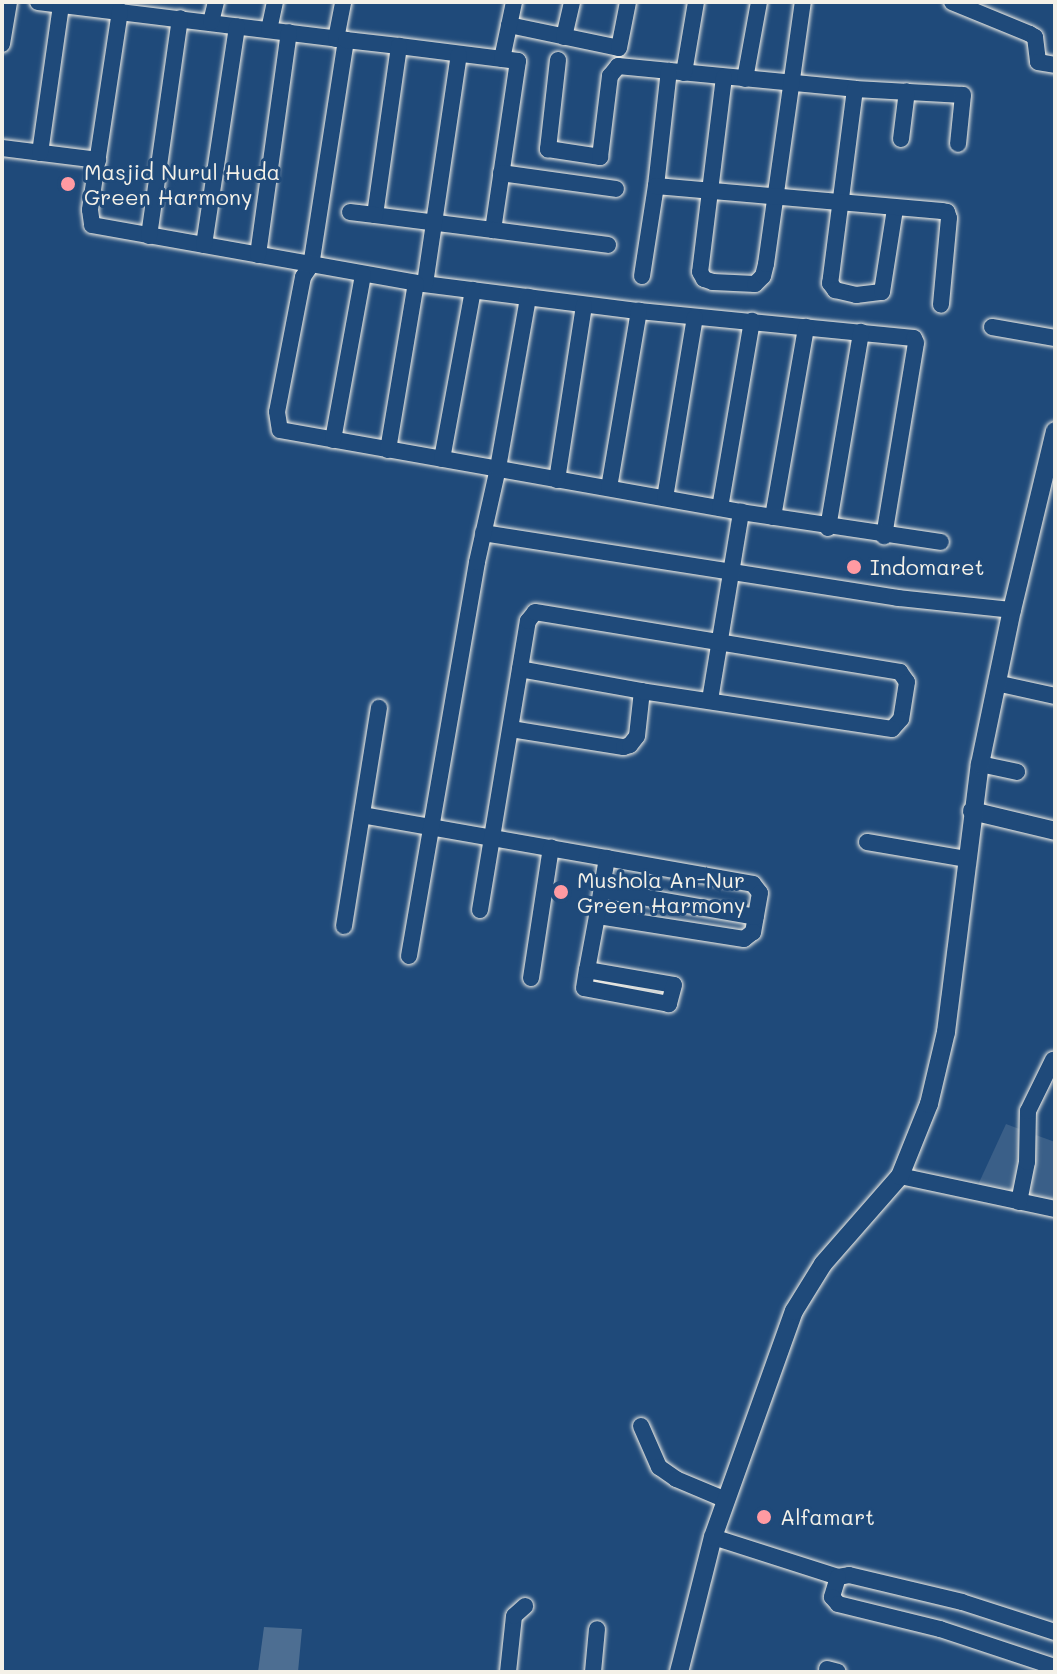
<!DOCTYPE html>
<style>
body{margin:0}
#map{position:relative;width:1057px;height:1674px;overflow:hidden;background:#1f4a7a;font-family:Mali,sans-serif}
div>[style]{position:absolute}
.green>*{inset:0;background:#3a5f88}
.building>*{inset:0;background:#4d6e92}
.roads{filter:drop-shadow(0 0 2px #f4f1e8) drop-shadow(0 0 2px #f4f1e8)}
.minor>*{height:16px;margin:-8px;padding:0 8px;transform-origin:8px;border-radius:8px;background:#1f4a7a}
.tertiary>*{height:18px;margin:-9px;padding:0 9px;transform-origin:9px;border-radius:9px;background:#1f4a7a}
.dots>*{width:22px;height:22px;translate:-50% -50%;box-sizing:border-box;border:4px solid #1f4a7a;border-radius:50%}
span{translate:-50% -50%;white-space:nowrap;text-align:center;line-height:1.15;-webkit-text-stroke:6px #1f4a7a;paint-order:stroke}
.poi-label{font-size:22px;color:#f4f1e8}
.left{translate:0 -50%;text-align:left}
.frame{position:absolute;inset:0;border:4px solid #f4f1e8;pointer-events:none}
</style>
<div id="map">
<div class="green">
<i style="clip-path:polygon(1006px 1124px,1055px 1142px,1055px 1204px,977px 1187px)"></i>
</div>
<div class="building">
<i style="clip-path:polygon(264px 1627px,302px 1629px,298px 1672px,258px 1672px)"></i>
</div>
<div class="roads">
<div class="minor">
<i style="left:38px;top:2px;width:310px;rotate:7deg"></i>
<i style="left:346px;top:40px;width:228px;rotate:98.8deg"></i>
<i style="left:311px;top:265px;width:14px;rotate:124deg"></i>
<i style="left:303px;top:277px;width:137px;rotate:100.9deg"></i>
<i style="left:277px;top:412px;width:18px;rotate:81deg"></i>
<i style="left:280px;top:430px;width:468px;rotate:10.1deg"></i>
<i style="left:952px;top:2px;width:84px;rotate:22.3deg"></i>
<i style="left:1030px;top:34px;width:6px;rotate:31deg"></i>
<i style="left:1035px;top:37px;width:25px;rotate:83deg"></i>
<i style="left:1038px;top:62px;width:17px;rotate:10deg"></i>
<i style="left:120px;top:11px;width:201px;rotate:98.6deg"></i>
<i style="left:90px;top:210px;width:15px;rotate:82deg"></i>
<i style="left:92px;top:225px;width:329px;rotate:10.1deg"></i>
<i style="left:416px;top:283px;width:225px;rotate:7.2deg"></i>
<i style="left:639px;top:311px;width:276px;rotate:5.6deg"></i>
<i style="left:914px;top:338px;width:5px;rotate:68deg"></i>
<i style="left:916px;top:343px;width:196px;rotate:99.4deg"></i>
<i style="left:211px;top:22px;width:21px;rotate:-76deg"></i>
<i style="left:509px;top:25px;width:112px;rotate:11.8deg"></i>
<i style="left:619px;top:48px;width:47px;rotate:-78.9deg"></i>
<i style="left:269px;top:30px;width:29px;rotate:-78deg"></i>
<i style="left:564px;top:37px;width:36px;rotate:-77deg"></i>
<i style="left:336px;top:39px;width:38px;rotate:-79deg"></i>
<i style="left:346px;top:40px;width:53px;rotate:6.5deg"></i>
<i style="left:399px;top:46px;width:120px;rotate:7.2deg"></i>
<i style="left:518px;top:61px;width:171px;rotate:98.4deg"></i>
<i style="left:493px;top:230px;width:119px;rotate:-172.8deg"></i>
<i style="left:375px;top:215px;width:171px;rotate:-81.9deg"></i>
<i style="left:2px;top:44px;width:43px;rotate:-80.5deg"></i>
<i style="left:502px;top:59px;width:58px;rotate:-78.1deg"></i>
<i style="left:558px;top:60px;width:90px;rotate:96.4deg"></i>
<i style="left:548px;top:149px;width:53px;rotate:8.7deg"></i>
<i style="left:600px;top:157px;width:82px;rotate:-83deg"></i>
<i style="left:610px;top:76px;width:13px;rotate:-51deg"></i>
<i style="left:618px;top:66px;width:238px;rotate:5.5deg"></i>
<i style="left:855px;top:89px;width:108px;rotate:3.2deg"></i>
<i style="left:963px;top:95px;width:49px;rotate:95.8deg"></i>
<i style="left:684px;top:73px;width:72px;rotate:-80.4deg"></i>
<i style="left:724px;top:77px;width:196px;rotate:97deg"></i>
<i style="left:700px;top:272px;width:8px;rotate:60deg"></i>
<i style="left:704px;top:279px;width:9px;rotate:18deg"></i>
<i style="left:713px;top:282px;width:42px;rotate:2.7deg"></i>
<i style="left:755px;top:284px;width:11px;rotate:-45deg"></i>
<i style="left:763px;top:276px;width:12px;rotate:-76deg"></i>
<i style="left:766px;top:264px;width:265px;rotate:-82deg"></i>
<i style="left:745px;top:79px;width:78px;rotate:-79.7deg"></i>
<i style="left:855px;top:89px;width:196px;rotate:97.3deg"></i>
<i style="left:830px;top:283px;width:9px;rotate:54deg"></i>
<i style="left:835px;top:290px;width:22px;rotate:13deg"></i>
<i style="left:856px;top:295px;width:26px;rotate:-7deg"></i>
<i style="left:882px;top:292px;width:84px;rotate:-81.1deg"></i>
<i style="left:901px;top:139px;width:48px;rotate:-82.9deg"></i>
<i style="left:2px;top:148px;width:97px;rotate:7.1deg"></i>
<i style="left:40px;top:153px;width:149px;rotate:-81.9deg"></i>
<i style="left:501px;top:173px;width:116px;rotate:7.9deg"></i>
<i style="left:656px;top:186px;width:116px;rotate:-83.6deg"></i>
<i style="left:350px;top:212px;width:25px;rotate:7deg"></i>
<i style="left:493px;top:230px;width:116px;rotate:7.4deg"></i>
<i style="left:149px;top:236px;width:220px;rotate:-81.9deg"></i>
<i style="left:204px;top:245px;width:221px;rotate:-81.4deg"></i>
<i style="left:258px;top:255px;width:225px;rotate:-82.1deg"></i>
<i style="left:642px;top:276px;width:91px;rotate:-81.2deg"></i>
<i style="left:656px;top:186px;width:287px;rotate:5deg"></i>
<i style="left:942px;top:211px;width:5px;rotate:11deg"></i>
<i style="left:947px;top:212px;width:6px;rotate:72deg"></i>
<i style="left:949px;top:218px;width:87px;rotate:95.3deg"></i>
<i style="left:425px;top:284px;width:232px;rotate:-81.6deg"></i>
<i style="left:992px;top:327px;width:64px;rotate:9.9deg"></i>
<i style="left:333px;top:440px;width:168px;rotate:-79.7deg"></i>
<i style="left:388px;top:450px;width:169px;rotate:-80.5deg"></i>
<i style="left:442px;top:459px;width:172px;rotate:-79.6deg"></i>
<i style="left:557px;top:480px;width:177px;rotate:-81.2deg"></i>
<i style="left:609px;top:488px;width:180px;rotate:-80.4deg"></i>
<i style="left:665px;top:498px;width:183px;rotate:-80.6deg"></i>
<i style="left:720px;top:508px;width:190px;rotate:-80.3deg"></i>
<i style="left:773px;top:517px;width:193px;rotate:-80.1deg"></i>
<i style="left:828px;top:528px;width:199px;rotate:-80.4deg"></i>
<i style="left:483px;top:533px;width:420px;rotate:8.9deg"></i>
<i style="left:898px;top:598px;width:115px;rotate:6deg"></i>
<i style="left:996px;top:683px;width:60px;rotate:12.4deg"></i>
<i style="left:710px;top:700px;width:191px;rotate:-80.6deg"></i>
<i style="left:741px;top:512px;width:202px;rotate:8.5deg"></i>
<i style="left:511px;top:729px;width:114px;rotate:9.1deg"></i>
<i style="left:624px;top:747px;width:6px;rotate:-18deg"></i>
<i style="left:630px;top:745px;width:11px;rotate:-52deg"></i>
<i style="left:637px;top:736px;width:45px;rotate:-83.7deg"></i>
<i style="left:642px;top:691px;width:124px;rotate:-169.8deg"></i>
<i style="left:980px;top:764px;width:38px;rotate:12deg"></i>
<i style="left:362px;top:815px;width:397px;rotate:10deg"></i>
<i style="left:753px;top:884px;width:11px;rotate:52deg"></i>
<i style="left:760px;top:893px;width:40px;rotate:100deg"></i>
<i style="left:753px;top:932px;width:11px;rotate:142deg"></i>
<i style="left:744px;top:939px;width:149px;rotate:-171.1deg"></i>
<i style="left:597px;top:916px;width:59px;rotate:-80.2deg"></i>
<i style="left:867px;top:842px;width:100px;rotate:9.7deg"></i>
<i style="left:602px;top:890px;width:156px;rotate:9.9deg"></i>
<i style="left:480px;top:910px;width:293px;rotate:-80.6deg"></i>
<i style="left:528px;top:621px;width:11px;rotate:-52deg"></i>
<i style="left:535px;top:612px;width:370px;rotate:9.3deg"></i>
<i style="left:900px;top:672px;width:12px;rotate:55deg"></i>
<i style="left:907px;top:682px;width:37px;rotate:99deg"></i>
<i style="left:901px;top:719px;width:13px;rotate:132deg"></i>
<i style="left:892px;top:729px;width:253px;rotate:-171.4deg"></i>
<i style="left:344px;top:926px;width:221px;rotate:-80.9deg"></i>
<i style="left:409px;top:956px;width:400px;rotate:-80.2deg"></i>
<i style="left:477px;top:562px;width:96px;rotate:-77.4deg"></i>
<i style="left:498px;top:468px;width:174px;rotate:-80deg"></i>
<i style="left:587px;top:970px;width:88px;rotate:9.8deg"></i>
<i style="left:674px;top:985px;width:20px;rotate:105deg"></i>
<i style="left:669px;top:1004px;width:86px;rotate:-169.3deg"></i>
<i style="left:584px;top:988px;width:18px;rotate:-81deg"></i>
<i style="left:587px;top:970px;width:55px;rotate:-79.5deg"></i>
<i style="left:531px;top:978px;width:132px;rotate:-81.3deg"></i>
<i style="left:900px;top:1176px;width:158px;rotate:12deg"></i>
<i style="left:1019px;top:1202px;width:41px;rotate:-78.7deg"></i>
<i style="left:1027px;top:1162px;width:51px;rotate:-88.9deg"></i>
<i style="left:1028px;top:1111px;width:57px;rotate:-63.9deg"></i>
<i style="left:641px;top:1426px;width:45px;rotate:66.3deg"></i>
<i style="left:659px;top:1467px;width:21px;rotate:35deg"></i>
<i style="left:676px;top:1479px;width:54px;rotate:22.8deg"></i>
<i style="left:713px;top:1537px;width:131px;rotate:17.7deg"></i>
<i style="left:838px;top:1577px;width:11px;rotate:-10deg"></i>
<i style="left:849px;top:1575px;width:116px;rotate:13.4deg"></i>
<i style="left:962px;top:1602px;width:98px;rotate:17.9deg"></i>
<i style="left:838px;top:1577px;width:21px;rotate:107deg"></i>
<i style="left:832px;top:1597px;width:9px;rotate:49deg"></i>
<i style="left:838px;top:1604px;width:105px;rotate:13.8deg"></i>
<i style="left:940px;top:1629px;width:121px;rotate:18.3deg"></i>
<i style="left:827px;top:1669px;width:11px;rotate:15deg"></i>
<i style="left:508px;top:1672px;width:56px;rotate:-83.9deg"></i>
<i style="left:514px;top:1616px;width:15px;rotate:-42deg"></i>
<i style="left:593px;top:1672px;width:43px;rotate:-84.7deg"></i>
</div>
<div class="tertiary">
<i style="left:972px;top:811px;width:85px;rotate:13.5deg"></i>
<i style="left:679px;top:1672px;width:139px;rotate:-75.9deg"></i>
<i style="left:713px;top:1537px;width:240px;rotate:-70.3deg"></i>
<i style="left:794px;top:1311px;width:55px;rotate:-58.3deg"></i>
<i style="left:823px;top:1264px;width:117px;rotate:-48.8deg"></i>
<i style="left:900px;top:1176px;width:78px;rotate:-68.1deg"></i>
<i style="left:929px;top:1104px;width:74px;rotate:-76.7deg"></i>
<i style="left:946px;top:1032px;width:270px;rotate:-82.8deg"></i>
<i style="left:980px;top:764px;width:157px;rotate:-78.3deg"></i>
<i style="left:1012px;top:610px;width:184px;rotate:-76.5deg"></i>
</div>
</div>
<div class="dots">
<i style="left:68px;top:184px;background:#ff9aa2"></i>
<i style="left:854px;top:567px;background:#ff9aa2"></i>
<i style="left:561px;top:892px;background:#ff9aa2"></i>
<i style="left:764px;top:1517px;background:#ff9aa2"></i>
</div>
<div class="poi-label">
<span class="left" style="left:84px;top:184px">Masjid Nurul Huda<br>Green Harmony</span>
<span class="left" style="left:870px;top:567px">Indomaret</span>
<span class="left" style="left:577px;top:892px">Mushola An-Nur<br>Green Harmony</span>
<span class="left" style="left:780px;top:1517px">Alfamart</span>
</div>
<div class="frame"></div>
</div>
